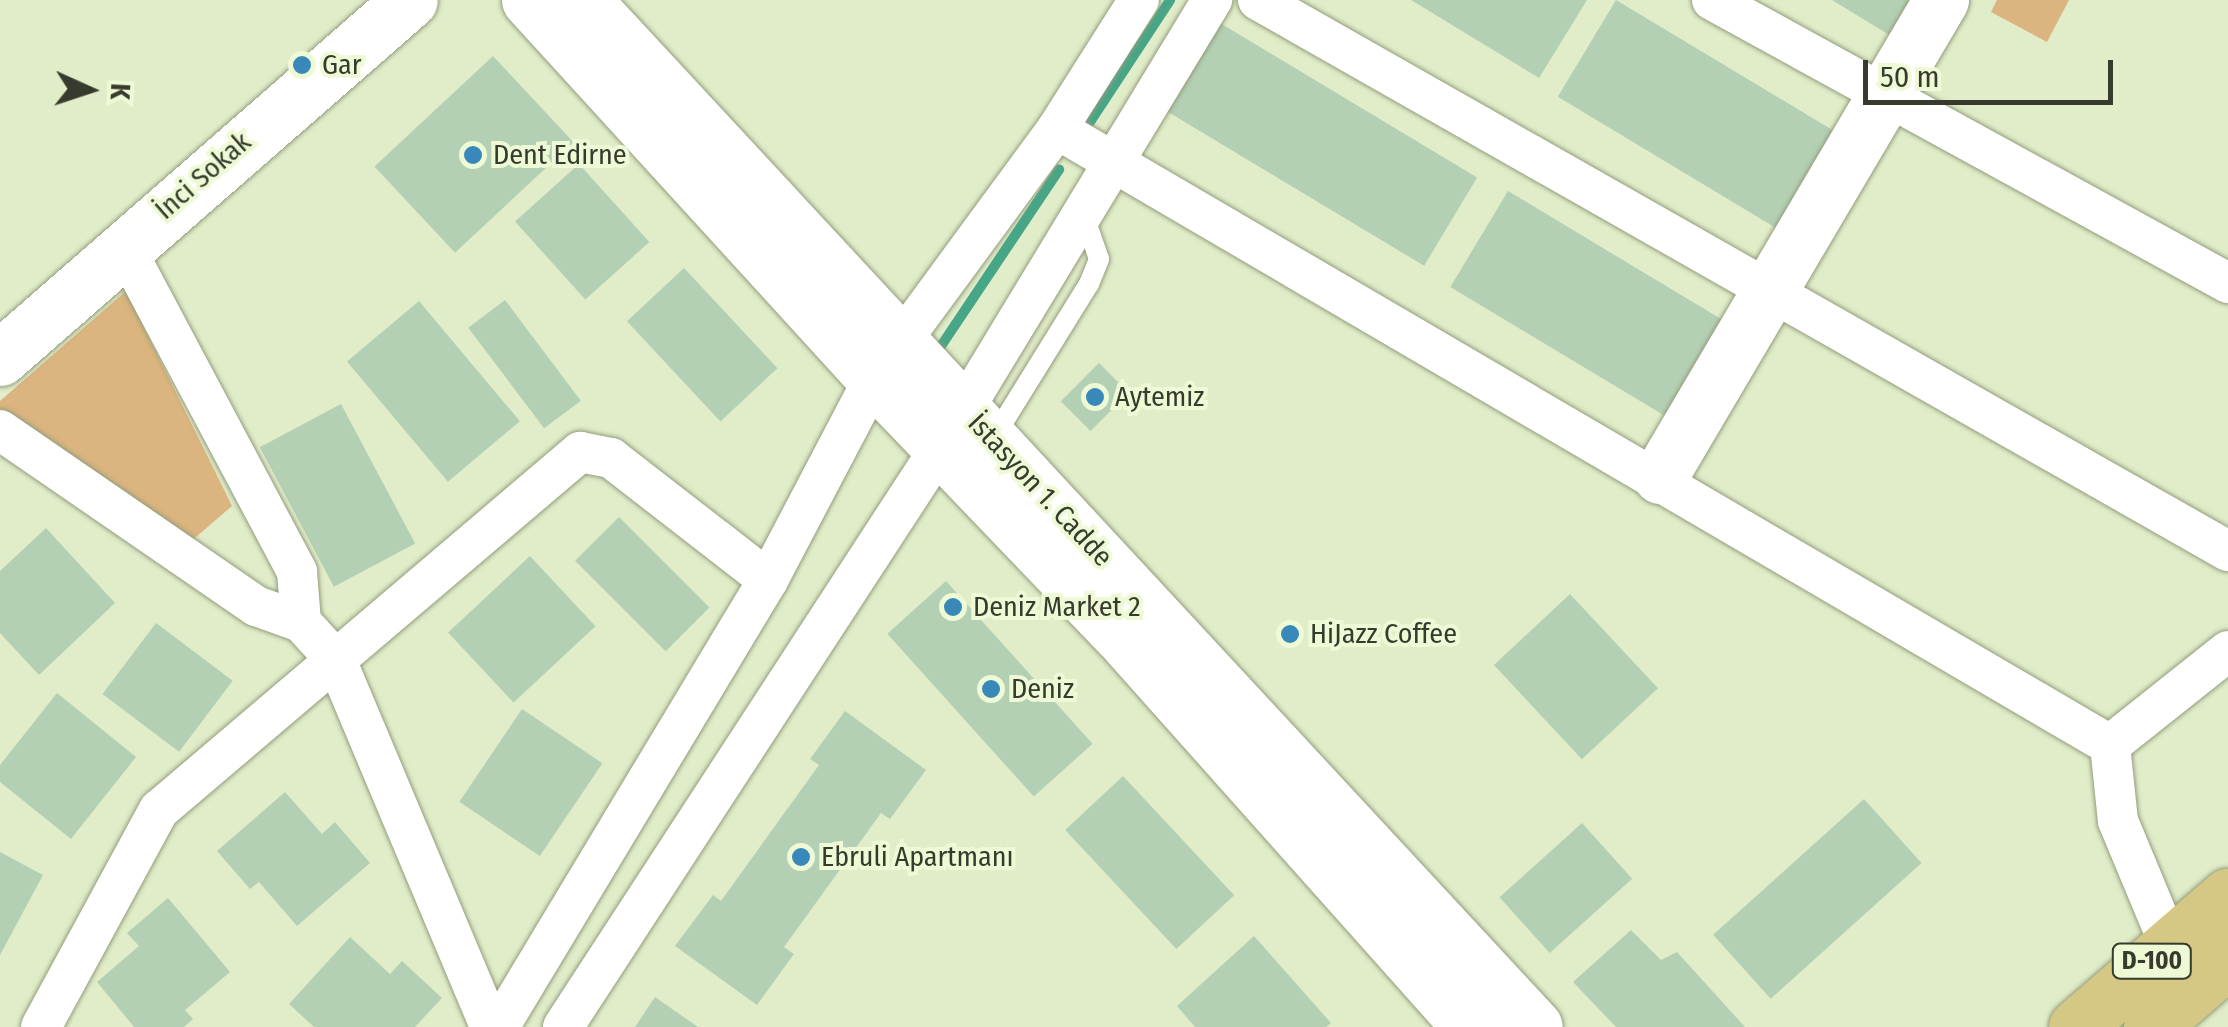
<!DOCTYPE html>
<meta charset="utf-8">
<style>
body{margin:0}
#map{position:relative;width:2228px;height:1027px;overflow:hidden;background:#e1ecc9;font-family:"Fira Sans Condensed",sans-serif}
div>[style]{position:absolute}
.green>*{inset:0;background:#dbb47f}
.stream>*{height:10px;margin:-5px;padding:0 5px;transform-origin:5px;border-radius:5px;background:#46a687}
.building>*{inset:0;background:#b4d0b4;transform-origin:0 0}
.roads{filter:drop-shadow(0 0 2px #939d7c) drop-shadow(0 0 2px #939d7c)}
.lane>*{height:20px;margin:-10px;padding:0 10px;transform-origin:10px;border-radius:10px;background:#fff}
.street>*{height:40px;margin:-20px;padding:0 20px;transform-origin:20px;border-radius:20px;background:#fff}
.secondary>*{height:55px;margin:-27.5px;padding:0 27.5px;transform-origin:27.5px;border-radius:27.5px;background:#fff}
.primary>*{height:55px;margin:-27.5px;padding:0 27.5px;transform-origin:27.5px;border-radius:27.5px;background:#d5c885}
.dots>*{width:28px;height:28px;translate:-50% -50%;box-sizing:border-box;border:5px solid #eefad6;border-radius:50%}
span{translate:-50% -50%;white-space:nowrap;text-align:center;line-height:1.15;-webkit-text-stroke:8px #eefad6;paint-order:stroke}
.shield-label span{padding:2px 8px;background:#eefad6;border:2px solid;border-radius:8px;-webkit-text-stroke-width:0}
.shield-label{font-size:25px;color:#373b2d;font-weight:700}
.poi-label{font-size:28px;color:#373b2d}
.left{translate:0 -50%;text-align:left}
.street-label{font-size:28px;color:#373b2d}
.north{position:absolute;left:40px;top:40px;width:100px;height:100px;-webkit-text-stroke:8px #eefad6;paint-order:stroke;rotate:93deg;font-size:28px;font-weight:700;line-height:40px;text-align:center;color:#373b2d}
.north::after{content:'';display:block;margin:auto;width:35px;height:45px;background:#373b2d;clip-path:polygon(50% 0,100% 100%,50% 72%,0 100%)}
.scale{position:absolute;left:1863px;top:60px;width:250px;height:45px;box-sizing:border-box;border:5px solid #373b2d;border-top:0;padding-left:12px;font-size:30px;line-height:35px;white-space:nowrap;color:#373b2d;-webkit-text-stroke:8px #eefad6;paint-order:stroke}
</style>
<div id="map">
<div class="green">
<i style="clip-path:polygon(1997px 0,2069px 0,2047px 42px,1991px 12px)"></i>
<i style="clip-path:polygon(126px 291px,232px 506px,182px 549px,0 418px,0 401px)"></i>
</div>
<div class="stream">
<i style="left:1090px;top:122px;width:146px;rotate:-56.7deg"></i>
<i style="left:939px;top:349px;width:216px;rotate:-56.2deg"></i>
</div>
<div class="building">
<i style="clip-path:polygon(1411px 0,1587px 0,1539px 78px)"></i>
<i style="left:1616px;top:0;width:255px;height:113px;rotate:31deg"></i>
<i style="clip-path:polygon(1832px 0,1913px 0,1891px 36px)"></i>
<i style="left:1220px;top:23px;width:300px;height:103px;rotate:31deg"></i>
<i style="left:493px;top:56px;width:118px;height:162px;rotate:47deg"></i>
<i style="left:579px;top:164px;width:105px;height:86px;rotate:48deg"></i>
<i style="left:1508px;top:191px;width:253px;height:112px;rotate:31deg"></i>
<i style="left:684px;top:268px;width:137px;height:78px;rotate:47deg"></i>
<i style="left:505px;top:300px;width:126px;height:46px;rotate:53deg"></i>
<i style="left:419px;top:301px;width:157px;height:94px;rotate:50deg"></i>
<i style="left:1099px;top:363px;width:42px;height:54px;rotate:45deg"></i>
<i style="left:341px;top:404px;width:158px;height:92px;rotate:62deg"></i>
<i style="left:619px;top:517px;width:128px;height:62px;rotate:45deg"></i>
<i style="clip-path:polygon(46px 528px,115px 603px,39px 675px,0 633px,0 571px)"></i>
<i style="left:530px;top:556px;width:96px;height:112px;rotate:47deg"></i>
<i style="left:946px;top:581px;width:219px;height:79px;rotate:48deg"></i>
<i style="left:1570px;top:594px;width:129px;height:104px;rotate:47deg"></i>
<i style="left:156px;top:623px;width:96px;height:89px;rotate:37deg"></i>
<i style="clip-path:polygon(57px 693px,136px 757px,71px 839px,0 782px,0 765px)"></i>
<i style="left:522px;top:709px;width:97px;height:112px;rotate:34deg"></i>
<i style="clip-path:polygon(845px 711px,926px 770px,890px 819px,881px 813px,784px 947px,794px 954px,757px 1005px,675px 946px,713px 895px,721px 901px,819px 765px,810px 759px)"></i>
<i style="left:1123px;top:776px;width:163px;height:79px;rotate:47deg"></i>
<i style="clip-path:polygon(285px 792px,322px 834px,335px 822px,370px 863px,297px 926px,259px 882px,250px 889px,217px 851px)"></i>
<i style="left:1864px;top:799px;width:86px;height:203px;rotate:48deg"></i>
<i style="left:1582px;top:823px;width:75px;height:111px;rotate:48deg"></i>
<i style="clip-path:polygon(0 852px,43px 875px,0 955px)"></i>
<i style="clip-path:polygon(168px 898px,230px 972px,185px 1010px,193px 1019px,184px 1027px,134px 1027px,97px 982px,139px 946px,127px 933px)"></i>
<i style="clip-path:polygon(1631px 930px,1661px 960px,1677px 952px,1745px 1027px,1616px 1027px,1573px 982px)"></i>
<i style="clip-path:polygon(1254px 936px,1331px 1023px,1326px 1027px,1195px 1027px,1177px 1006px)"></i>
<i style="clip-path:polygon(350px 937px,390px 974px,402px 961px,442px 998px,415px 1027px,314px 1027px,289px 1004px)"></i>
<i style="clip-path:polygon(655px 997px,698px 1027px,635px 1027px)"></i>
</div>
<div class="roads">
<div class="lane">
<i style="left:994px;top:437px;width:180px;rotate:-58.2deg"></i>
<i style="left:1089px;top:284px;width:27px;rotate:-68deg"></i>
<i style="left:1099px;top:259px;width:49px;rotate:-109.2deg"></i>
</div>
<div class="street">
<i style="left:1258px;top:0;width:1116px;rotate:29.6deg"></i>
<i style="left:1712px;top:0;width:589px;rotate:28.74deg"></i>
<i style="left:1057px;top:129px;width:1220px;rotate:30.33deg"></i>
<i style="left:124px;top:246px;width:369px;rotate:62deg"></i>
<i style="left:297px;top:572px;width:50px;rotate:85.4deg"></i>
<i style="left:301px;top:622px;width:52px;rotate:47.4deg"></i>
<i style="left:336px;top:660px;width:398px;rotate:67.2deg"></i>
<i style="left:0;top:430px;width:311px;rotate:34.5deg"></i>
<i style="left:256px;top:606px;width:48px;rotate:19.6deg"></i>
<i style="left:2110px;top:745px;width:76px;rotate:84deg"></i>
<i style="left:2118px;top:821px;width:135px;rotate:67.4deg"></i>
<i style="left:2110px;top:745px;width:151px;rotate:-38.5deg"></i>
<i style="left:41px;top:1027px;width:247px;rotate:-61.5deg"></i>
<i style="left:159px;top:810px;width:553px;rotate:-40.38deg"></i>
<i style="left:580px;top:452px;width:32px;rotate:11deg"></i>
<i style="left:611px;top:458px;width:199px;rotate:37.8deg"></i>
<i style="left:499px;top:1027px;width:522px;rotate:-58.96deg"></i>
<i style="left:768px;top:580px;width:228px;rotate:-62.3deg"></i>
<i style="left:874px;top:378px;width:309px;rotate:-53.7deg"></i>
<i style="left:1057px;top:129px;width:153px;rotate:-57.6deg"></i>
<i style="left:563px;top:1027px;width:695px;rotate:-56.93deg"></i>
<i style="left:942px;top:445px;width:521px;rotate:-58.75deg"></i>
</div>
<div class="secondary">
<i style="left:529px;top:0;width:512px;rotate:47.61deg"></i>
<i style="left:874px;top:378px;width:352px;rotate:46.2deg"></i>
<i style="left:1118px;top:632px;width:529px;rotate:48.29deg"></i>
<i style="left:583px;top:0;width:1400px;rotate:47.17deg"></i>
<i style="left:0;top:358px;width:544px;rotate:-41.13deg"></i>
<i style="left:1660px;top:476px;width:553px;rotate:-59.45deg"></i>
</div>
<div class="primary">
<i style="left:2076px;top:1027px;width:201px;rotate:-40.8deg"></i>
<i style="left:2151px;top:1027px;width:102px;rotate:-41deg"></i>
</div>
</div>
<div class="dots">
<i style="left:302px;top:65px;background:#3888b9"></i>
<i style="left:473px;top:155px;background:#3888b9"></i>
<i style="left:1095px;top:397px;background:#3888b9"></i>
<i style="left:953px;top:607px;background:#3888b9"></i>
<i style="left:1290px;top:634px;background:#3888b9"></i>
<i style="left:991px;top:689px;background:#3888b9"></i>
<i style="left:801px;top:857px;background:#3888b9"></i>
</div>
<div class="shield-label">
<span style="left:2152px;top:961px">D-100</span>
</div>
<div class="poi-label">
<span class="left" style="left:322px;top:65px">Gar</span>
<span class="left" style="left:493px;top:155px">Dent Edirne</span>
<span class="left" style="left:1115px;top:397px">Aytemiz</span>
<span class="left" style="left:973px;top:607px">Deniz Market 2</span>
<span class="left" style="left:1310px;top:634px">HiJazz Coffee</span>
<span class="left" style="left:1011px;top:689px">Deniz</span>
<span class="left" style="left:821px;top:857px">Ebruli Apartmanı</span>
</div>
<div class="street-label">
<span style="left:203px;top:176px;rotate:-41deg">İnci Sokak</span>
<span style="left:1040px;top:490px;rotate:47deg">İstasyon 1. Cadde</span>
</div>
<div class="north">K</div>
<div class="scale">50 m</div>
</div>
